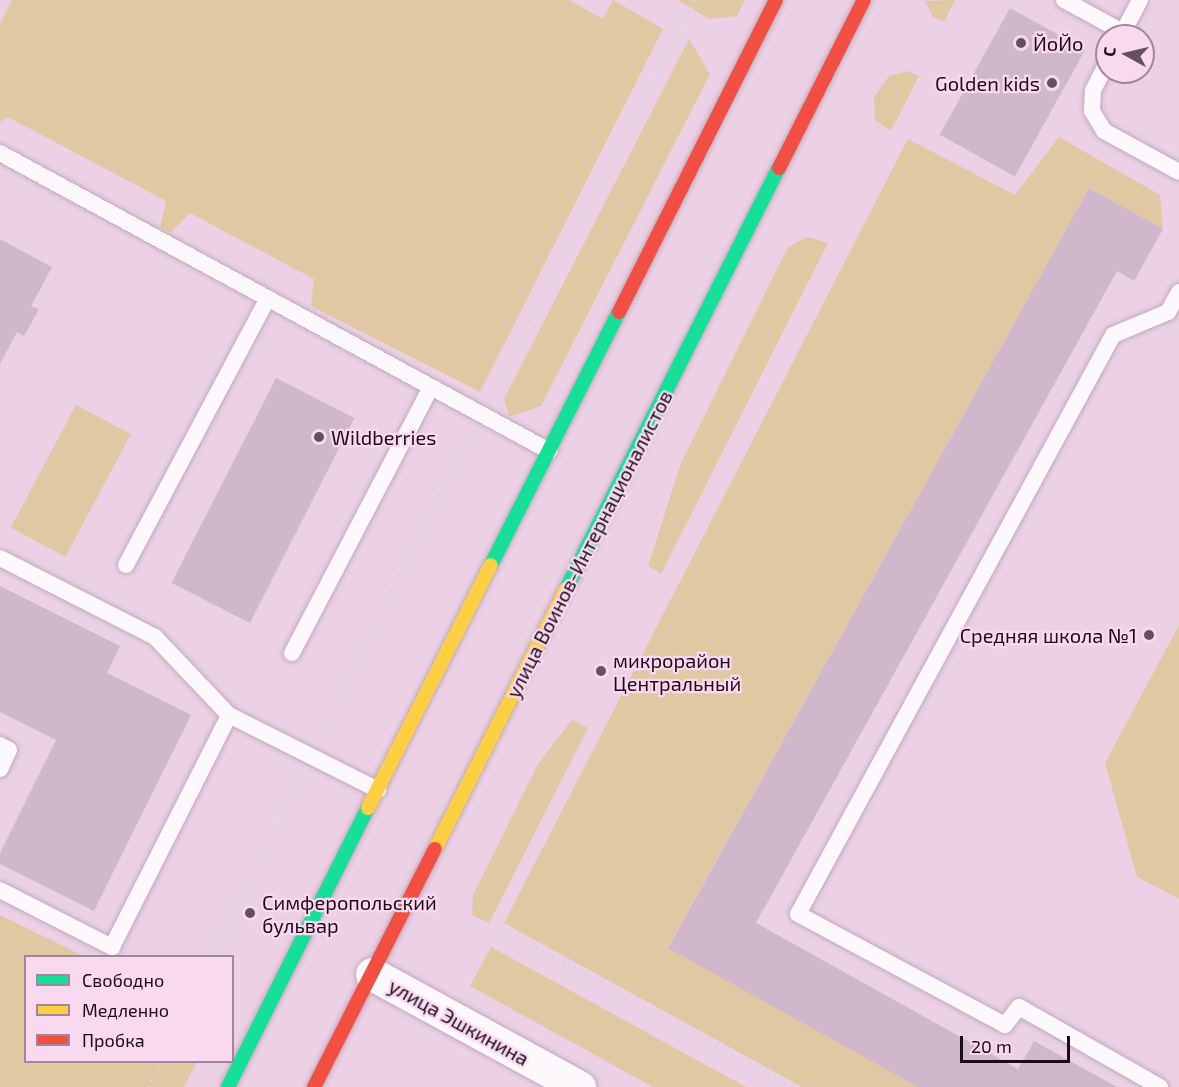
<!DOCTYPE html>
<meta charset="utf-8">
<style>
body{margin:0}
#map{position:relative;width:1179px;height:1087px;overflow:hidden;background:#ecd0e5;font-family:"Exo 2",sans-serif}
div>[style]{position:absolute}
.green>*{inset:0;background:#e0c8a2;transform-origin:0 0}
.building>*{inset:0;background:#d1b7cb;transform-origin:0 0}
.path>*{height:4px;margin-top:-2px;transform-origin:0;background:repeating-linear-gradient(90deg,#dbd2d8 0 1.5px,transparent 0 6px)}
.roads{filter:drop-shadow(0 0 2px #bfaabb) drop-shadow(0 0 2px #bfaabb)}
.lane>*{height:16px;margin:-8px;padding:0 8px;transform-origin:8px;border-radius:8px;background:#fcf8fb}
.street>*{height:33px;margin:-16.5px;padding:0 16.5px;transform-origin:16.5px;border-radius:16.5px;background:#fcf8fb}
.fast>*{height:14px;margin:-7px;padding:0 7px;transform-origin:7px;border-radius:7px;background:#16e098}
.slow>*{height:14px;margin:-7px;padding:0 7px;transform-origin:7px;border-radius:7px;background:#ffcf43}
.jam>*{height:14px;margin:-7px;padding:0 7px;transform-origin:7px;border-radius:7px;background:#f24e42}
.dots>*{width:16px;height:16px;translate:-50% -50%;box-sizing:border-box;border:3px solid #f9d9f0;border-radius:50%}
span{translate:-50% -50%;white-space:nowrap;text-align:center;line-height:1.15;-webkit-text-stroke:4.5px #f9d9f0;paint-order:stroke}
.poi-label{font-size:20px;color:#1d0b19}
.left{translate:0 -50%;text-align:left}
.right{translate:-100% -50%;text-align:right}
.street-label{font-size:20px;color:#1d0b19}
.legend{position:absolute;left:24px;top:955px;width:210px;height:108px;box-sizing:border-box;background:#f9d9f0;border:2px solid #a1879a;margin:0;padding:8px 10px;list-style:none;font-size:18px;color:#1d0b19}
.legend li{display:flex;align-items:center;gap:12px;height:30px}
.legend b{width:30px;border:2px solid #a1879a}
.north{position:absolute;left:1095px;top:24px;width:60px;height:60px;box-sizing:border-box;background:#f9d9f0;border:2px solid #a1879a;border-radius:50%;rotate:278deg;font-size:16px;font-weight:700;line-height:24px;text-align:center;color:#1d0b19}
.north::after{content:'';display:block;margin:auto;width:21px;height:27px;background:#655060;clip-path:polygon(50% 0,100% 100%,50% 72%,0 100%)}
.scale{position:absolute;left:960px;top:1036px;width:110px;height:27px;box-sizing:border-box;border:3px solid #1d0b19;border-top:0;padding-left:8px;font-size:18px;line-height:21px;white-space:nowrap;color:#1d0b19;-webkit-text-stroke:4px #f9d9f0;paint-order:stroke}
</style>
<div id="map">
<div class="green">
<i style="clip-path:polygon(12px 0,569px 0,603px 19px,613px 0,663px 29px,480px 392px,311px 306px,314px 279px,190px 213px,170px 233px,160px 227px,166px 201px,8px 117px,0 122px,0 24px)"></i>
<i style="clip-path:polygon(678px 0,745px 0,737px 16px,709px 19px)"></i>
<i style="clip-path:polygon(955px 0,944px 22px,933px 17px,925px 1px)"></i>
<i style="clip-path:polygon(689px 39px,710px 74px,541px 406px,509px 417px,504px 399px)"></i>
<i style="clip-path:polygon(908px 71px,919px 76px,891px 131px,875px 120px,874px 97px,889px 76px)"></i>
<i style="clip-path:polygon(1059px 137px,1160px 195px,1163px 229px,1089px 188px,668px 947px,918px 1087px,802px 1087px,504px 923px,908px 139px,1015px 195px)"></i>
<i style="clip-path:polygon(808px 237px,828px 243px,661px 574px,648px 566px,681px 463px,788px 247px)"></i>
<i style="left:76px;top:405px;width:62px;height:139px;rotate:28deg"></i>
<i style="clip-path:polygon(1179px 625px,1179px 899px,1137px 877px,1105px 763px)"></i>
<i style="clip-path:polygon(572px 720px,588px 728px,489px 923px,472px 915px,473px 895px,538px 764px)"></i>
<i style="clip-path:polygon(0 915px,83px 956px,26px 956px,26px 1062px,197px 1062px,184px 1087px,0 1087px)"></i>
<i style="clip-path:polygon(491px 947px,746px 1087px,653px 1087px,470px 986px)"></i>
</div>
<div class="building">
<i style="left:1010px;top:8px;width:86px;height:145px;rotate:29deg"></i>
<i style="clip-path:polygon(1089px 188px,1163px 229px,1134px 281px,1117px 271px,756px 923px,1018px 1069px,1034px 1041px,1117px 1087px,918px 1087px,668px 948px)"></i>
<i style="clip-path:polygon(0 239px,52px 267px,31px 306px,39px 309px,24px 336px,17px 332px,0 364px)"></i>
<i style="left:276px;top:378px;width:88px;height:230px;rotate:27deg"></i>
<i style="clip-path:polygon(0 586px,120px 646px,107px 673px,191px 715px,94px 911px,0 864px,0 853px,56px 740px,0 712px)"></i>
</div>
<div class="path">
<i style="left:491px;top:390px;width:440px;rotate:-62.4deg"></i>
<i style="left:323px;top:732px;width:329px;rotate:-63.8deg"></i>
<i style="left:495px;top:925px;width:337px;rotate:28.7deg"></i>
<i style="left:213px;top:956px;width:197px;rotate:-63.8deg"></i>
<i style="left:149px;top:1087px;width:28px;rotate:-63deg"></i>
</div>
<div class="roads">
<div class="lane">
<i style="left:1064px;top:0;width:67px;rotate:28.5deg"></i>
<i style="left:1123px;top:32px;width:4px;rotate:117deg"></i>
<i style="left:1123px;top:32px;width:36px;rotate:-62deg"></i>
<i style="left:1107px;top:63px;width:30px;rotate:117deg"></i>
<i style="left:1093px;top:90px;width:21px;rotate:93deg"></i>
<i style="left:1092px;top:111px;width:23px;rotate:59deg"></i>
<i style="left:1104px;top:131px;width:85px;rotate:28.7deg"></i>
<i style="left:0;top:153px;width:625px;rotate:28.49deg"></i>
<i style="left:0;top:558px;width:174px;rotate:27deg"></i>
<i style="left:155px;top:637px;width:108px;rotate:46.5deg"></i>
<i style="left:229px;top:715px;width:167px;rotate:26.7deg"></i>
<i style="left:126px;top:565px;width:302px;rotate:-62deg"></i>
<i style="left:292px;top:653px;width:300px;rotate:-62.4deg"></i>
<i style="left:0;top:745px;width:10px;rotate:29deg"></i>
<i style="left:9px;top:750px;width:21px;rotate:115deg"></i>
<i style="left:0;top:890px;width:126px;rotate:27deg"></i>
<i style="left:112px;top:947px;width:260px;rotate:-63.2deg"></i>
<i style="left:1160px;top:1087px;width:162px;rotate:-150.4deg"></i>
<i style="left:1019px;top:1007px;width:23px;rotate:128deg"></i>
<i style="left:1005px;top:1025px;width:235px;rotate:-151.8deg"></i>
<i style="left:798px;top:914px;width:659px;rotate:-61.45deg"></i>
<i style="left:1113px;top:335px;width:60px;rotate:-22.7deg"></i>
<i style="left:1168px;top:312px;width:23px;rotate:-61deg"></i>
</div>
<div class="street">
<i style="left:372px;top:974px;width:236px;rotate:28.6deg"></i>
</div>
<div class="fast">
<i style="left:491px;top:565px;width:284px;rotate:-63.2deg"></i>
<i style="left:566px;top:589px;width:472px;rotate:-63.2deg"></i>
<i style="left:228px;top:1087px;width:312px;rotate:-63.4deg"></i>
</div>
<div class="slow">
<i style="left:368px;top:808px;width:272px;rotate:-63.2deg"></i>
<i style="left:435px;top:849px;width:291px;rotate:-63.3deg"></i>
</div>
<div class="jam">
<i style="left:779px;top:168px;width:188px;rotate:-63.2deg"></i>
<i style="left:619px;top:312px;width:349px;rotate:-63.3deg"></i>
<i style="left:314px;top:1087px;width:267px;rotate:-63.1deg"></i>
</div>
</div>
<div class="dots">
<i style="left:1021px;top:43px;background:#655060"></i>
<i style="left:1052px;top:83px;background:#655060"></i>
<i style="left:319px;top:437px;background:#655060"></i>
<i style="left:1149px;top:635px;background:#655060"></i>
<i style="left:601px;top:671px;background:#655060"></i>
<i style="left:250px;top:913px;background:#655060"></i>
</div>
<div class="poi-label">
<span class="left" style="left:1033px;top:43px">ЙоЙо</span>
<span class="right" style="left:1040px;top:83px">Golden kids</span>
<span class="left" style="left:331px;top:437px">Wildberries</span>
<span class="right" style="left:1137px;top:635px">Средняя школа №1</span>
<span class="left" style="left:613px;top:672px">микрорайон<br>Центральный</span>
<span class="left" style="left:262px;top:914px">Симферопольский<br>бульвар</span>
</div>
<div class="street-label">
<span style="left:589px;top:544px;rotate:-63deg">улица Воинов-Интернационалистов</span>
<span style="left:459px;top:1022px;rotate:29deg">улица Эшкинина</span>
</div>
<ul class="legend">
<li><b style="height:8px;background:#16e098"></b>Свободно</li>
<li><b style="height:8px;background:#ffcf43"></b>Медленно</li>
<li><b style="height:8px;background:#f24e42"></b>Пробка</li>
</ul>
<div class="north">С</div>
<div class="scale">20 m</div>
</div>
